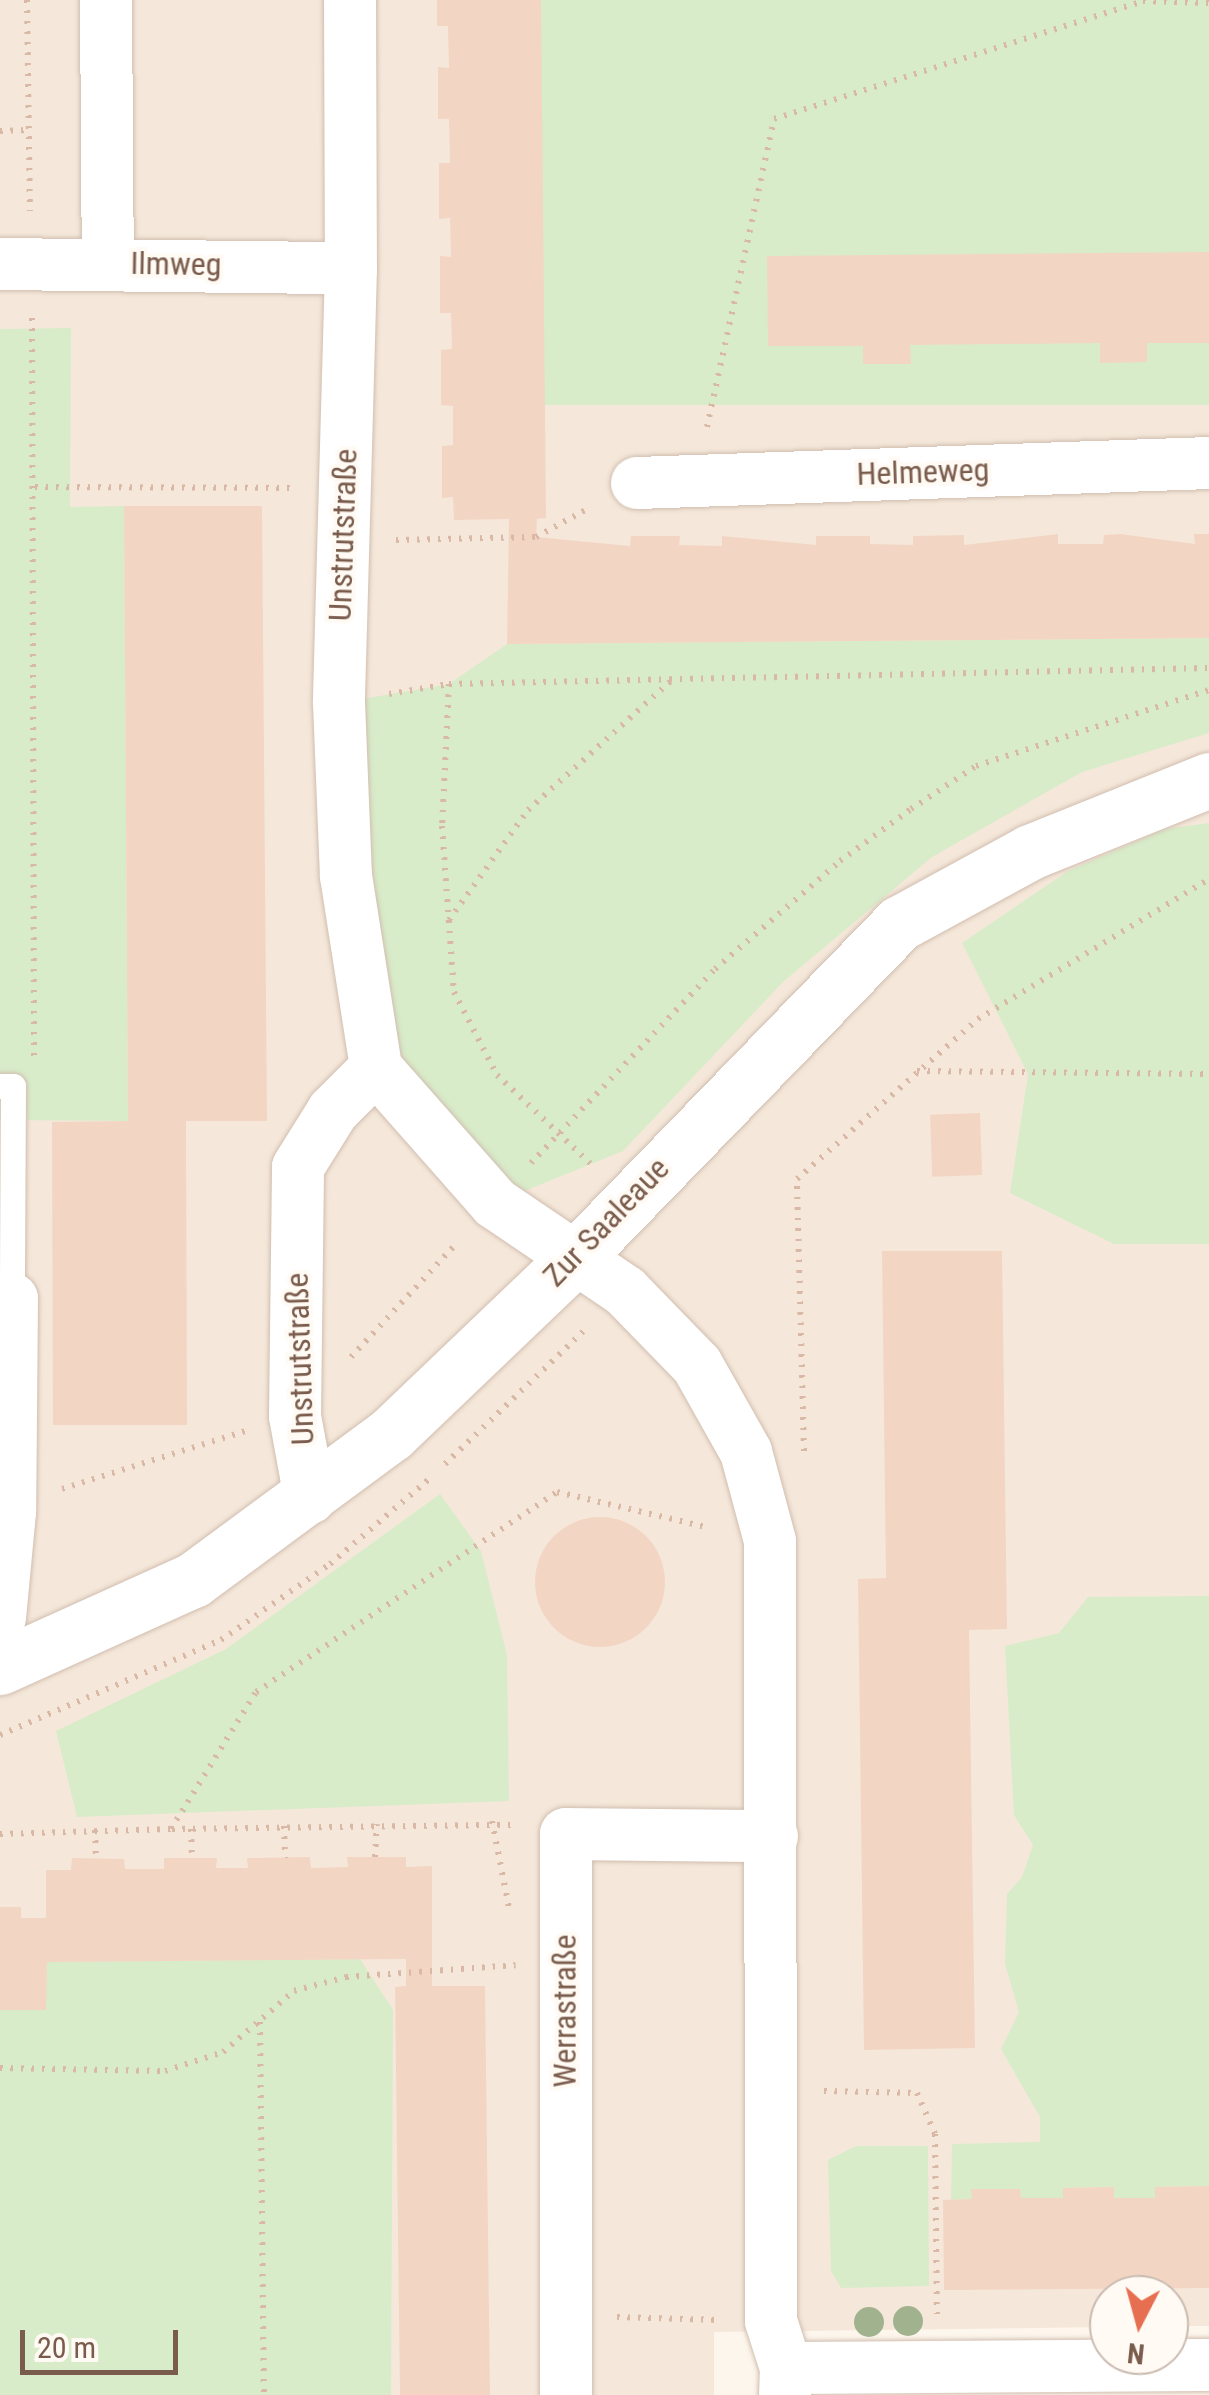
<!DOCTYPE html>
<meta charset="utf-8">
<style>
body{margin:0}
#map{position:relative;width:1209px;height:2395px;overflow:hidden;background:#fdf6ec;font-family:"Roboto Condensed",sans-serif}
div>[style]{position:absolute}
.residential>*{inset:0;background:#f5e8da}
.green>*{inset:0;background:#d8ecc9;transform-origin:0 0}
.building>*{inset:0;background:#f3d5c3;transform-origin:0 0}
.round{border-radius:50%}
.path>*{height:6px;margin-top:-3px;transform-origin:0;background:repeating-linear-gradient(90deg,#d9b8a5 0 2.5px,transparent 0 10.5px)}
.roads{filter:drop-shadow(0 0 2px #d1beb0) drop-shadow(0 0 2px #d1beb0)}
.lane>*{height:25px;margin:-12.5px;padding:0 12.5px;transform-origin:12.5px;border-radius:12.5px;background:#fff}
.street>*{height:52px;margin:-26px;padding:0 26px;transform-origin:26px;border-radius:26px;background:#fff}
.secondary>*{height:55px;margin:-27.5px;padding:0 27.5px;transform-origin:27.5px;border-radius:27.5px;background:#fff}
.trees>*{width:30px;height:30px;margin:-15px;border-radius:50%;background:#a0b28e}
span{translate:-50% -50%;white-space:nowrap;text-align:center;line-height:1.15;-webkit-text-stroke:8px #fffaf3;paint-order:stroke}
.street-label{font-size:32px;color:#7a5c4d}
.north{position:absolute;left:1089px;top:2275px;width:100px;height:100px;box-sizing:border-box;background:#fffaf3;border:2px solid #cabbb1;border-radius:50%;rotate:186deg;font-size:28px;font-weight:700;line-height:40px;text-align:center;color:#7a5c4d}
.north::after{content:'';display:block;margin:auto;width:35px;height:45px;background:#e76f51;clip-path:polygon(50% 0,100% 100%,50% 72%,0 100%)}
.scale{position:absolute;left:20px;top:2330px;width:158px;height:45px;box-sizing:border-box;border:5px solid #7a5c4d;border-top:0;padding-left:12px;font-size:30px;line-height:35px;white-space:nowrap;color:#7a5c4d;-webkit-text-stroke:8px #fffaf3;paint-order:stroke}
</style>
<div id="map">
<div class="residential">
<i style="clip-path:polygon(0 0,1209px 0,1209px 2326px,1169px 2326px,1169px 2295px,1109px 2295px,1109px 2327px,714px 2332px,714px 2395px,0 2395px)"></i>
</div>
<div class="green">
<i style="left:541px;top:0;width:668px;height:405px"></i>
<i style="clip-path:polygon(71px 328px,70px 507px,124px 506px,128px 1121px,0 1120px,0 329px)"></i>
<i style="clip-path:polygon(1209px 638px,1209px 733px,1082px 772px,932px 857px,783px 982px,623px 1151px,495px 1203px,376px 1068px,339px 703px,449px 684px,507px 644px)"></i>
<i style="clip-path:polygon(1209px 823px,1209px 1244px,1114px 1244px,1010px 1193px,1028px 1074px,962px 943px,1068px 871px,1165px 829px)"></i>
<i style="clip-path:polygon(440px 1494px,481px 1551px,507px 1655px,509px 1801px,77px 1817px,56px 1731px,226px 1649px)"></i>
<i style="clip-path:polygon(1209px 1596px,1209px 2186px,1155px 2187px,1155px 2198px,1114px 2198px,1113px 2187px,1064px 2188px,1063px 2198px,1021px 2198px,1020px 2189px,972px 2189px,972px 2199px,951px 2200px,952px 2144px,1040px 2142px,1040px 2117px,1001px 2049px,1019px 2012px,1005px 1964px,1007px 1894px,1022px 1877px,1033px 1845px,1014px 1815px,1005px 1646px,1059px 1633px,1088px 1597px)"></i>
<i style="clip-path:polygon(360px 1959px,393px 2010px,391px 2395px,0 2395px,0 2010px,45px 2009px,47px 1962px)"></i>
<i style="clip-path:polygon(856px 2146px,928px 2146px,929px 2286px,841px 2288px,831px 2271px,828px 2160px)"></i>
</div>
<div class="building">
<i style="clip-path:polygon(437px 0,541px 0,546px 518px,537px 519px,536px 537px,630px 546px,631px 536px,680px 536px,679px 545px,722px 546px,722px 536px,816px 545px,816px 536px,870px 536px,870px 544px,913px 545px,913px 536px,964px 535px,964px 545px,1058px 534px,1058px 544px,1103px 544px,1104px 535px,1120px 534px,1195px 544px,1194px 534px,1209px 534px,1209px 638px,507px 644px,509px 519px,454px 520px,453px 497px,442px 498px,442px 446px,453px 445px,453px 406px,441px 405px,441px 350px,452px 349px,451px 313px,440px 313px,440px 256px,451px 257px,450px 218px,439px 219px,439px 163px,450px 163px,449px 119px,438px 119px,438px 67px,449px 68px,448px 26px,437px 26px)"></i>
<i style="clip-path:polygon(1209px 252px,1209px 343px,1147px 343px,1147px 362px,1100px 363px,1100px 343px,910px 345px,911px 364px,863px 364px,863px 346px,768px 346px,767px 256px)"></i>
<i style="clip-path:polygon(124px 506px,262px 506px,267px 1121px,186px 1121px,187px 1425px,53px 1425px,52px 1122px,128px 1121px)"></i>
<i style="left:980px;top:1113px;width:62px;height:50px;rotate:88deg"></i>
<i style="clip-path:polygon(882px 1251px,1002px 1251px,1007px 1629px,969px 1630px,975px 2048px,864px 2050px,858px 1579px,886px 1578px)"></i>
<i class="round" style="left:535px;top:1517px;width:130px;height:130px"></i>
<i style="clip-path:polygon(310px 1857px,311px 1868px,348px 1867px,347px 1857px,406px 1857px,406px 1867px,432px 1866px,432px 1986px,485px 1986px,490px 2395px,400px 2395px,395px 1987px,406px 1986px,406px 1959px,47px 1962px,46px 2010px,0 2010px,0 1907px,21px 1907px,21px 1918px,46px 1918px,46px 1870px,71px 1870px,72px 1858px,124px 1859px,125px 1869px,164px 1869px,164px 1858px,217px 1858px,216px 1868px,248px 1868px,247px 1858px)"></i>
<i style="clip-path:polygon(1209px 2186px,1209px 2288px,944px 2290px,943px 2200px,972px 2199px,971px 2189px,1020px 2189px,1021px 2198px,1063px 2198px,1063px 2188px,1114px 2187px,1114px 2198px,1155px 2198px,1155px 2187px)"></i>
</div>
<div class="path">
<i style="left:27px;top:0;width:211px;rotate:89.2deg"></i>
<i style="left:0;top:131px;width:29px;rotate:-2deg"></i>
<i style="left:32px;top:318px;width:738px;rotate:89.84deg"></i>
<i style="left:707px;top:427px;width:315px;rotate:-77.7deg"></i>
<i style="left:774px;top:119px;width:387px;rotate:-17.7deg"></i>
<i style="left:1143px;top:1px;width:66px;rotate:1.7deg"></i>
<i style="left:35px;top:487px;width:258px;rotate:0.2deg"></i>
<i style="left:396px;top:540px;width:140px;rotate:-1.2deg"></i>
<i style="left:536px;top:537px;width:63px;rotate:-28.6deg"></i>
<i style="left:449px;top:684px;width:142px;rotate:92.8deg"></i>
<i style="left:442px;top:826px;width:166px;rotate:85.9deg"></i>
<i style="left:454px;top:992px;width:93px;rotate:62.6deg"></i>
<i style="left:497px;top:1075px;width:131px;rotate:43.5deg"></i>
<i style="left:389px;top:694px;width:61px;rotate:-9.5deg"></i>
<i style="left:449px;top:684px;width:760px;rotate:-1.21deg"></i>
<i style="left:449px;top:920px;width:135px;rotate:-54.3deg"></i>
<i style="left:528px;top:810px;width:195px;rotate:-42.1deg"></i>
<i style="left:917px;top:1071px;width:292px;rotate:0.6deg"></i>
<i style="left:531px;top:1163px;width:267px;rotate:-46.5deg"></i>
<i style="left:715px;top:969px;width:165px;rotate:-40.8deg"></i>
<i style="left:840px;top:861px;width:88px;rotate:-36.2deg"></i>
<i style="left:911px;top:809px;width:78px;rotate:-33.5deg"></i>
<i style="left:976px;top:766px;width:245px;rotate:-18.1deg"></i>
<i style="left:351px;top:1357px;width:157px;rotate:-47.1deg"></i>
<i style="left:804px;top:1451px;width:272px;rotate:-91.5deg"></i>
<i style="left:797px;top:1179px;width:242px;rotate:-41.5deg"></i>
<i style="left:978px;top:1019px;width:270px;rotate:-31.2deg"></i>
<i style="left:445px;top:1464px;width:198px;rotate:-43.8deg"></i>
<i style="left:62px;top:1489px;width:193px;rotate:-17.5deg"></i>
<i style="left:0;top:1735px;width:241px;rotate:-23.3deg"></i>
<i style="left:221px;top:1640px;width:133px;rotate:-34.9deg"></i>
<i style="left:330px;top:1564px;width:130px;rotate:-40.6deg"></i>
<i style="left:492px;top:1821px;width:94px;rotate:78.9deg"></i>
<i style="left:284px;top:1826px;width:32px;rotate:88deg"></i>
<i style="left:172px;top:1829px;width:342px;rotate:-0.7deg"></i>
<i style="left:191px;top:1829px;width:29px;rotate:88deg"></i>
<i style="left:95px;top:1830px;width:28px;rotate:88deg"></i>
<i style="left:0;top:1834px;width:171px;rotate:-1.7deg"></i>
<i style="left:171px;top:1829px;width:161px;rotate:-58.2deg"></i>
<i style="left:256px;top:1692px;width:361px;rotate:-33.6deg"></i>
<i style="left:557px;top:1492px;width:157px;rotate:13.2deg"></i>
<i style="left:375px;top:1857px;width:33px;rotate:-87deg"></i>
<i style="left:260px;top:2022px;width:373px;rotate:89.4deg"></i>
<i style="left:0;top:2068px;width:165px;rotate:1deg"></i>
<i style="left:165px;top:2071px;width:61px;rotate:-18.1deg"></i>
<i style="left:223px;top:2052px;width:94px;rotate:-40.7deg"></i>
<i style="left:294px;top:1991px;width:54px;rotate:-15.1deg"></i>
<i style="left:346px;top:1977px;width:170px;rotate:-4deg"></i>
<i style="left:824px;top:2091px;width:93px;rotate:1.2deg"></i>
<i style="left:917px;top:2093px;width:45px;rotate:66.3deg"></i>
<i style="left:935px;top:2134px;width:180px;rotate:89.4deg"></i>
<i style="left:617px;top:2317px;width:102px;rotate:1.7deg"></i>
</div>
<div class="roads">
<div class="lane">
<i style="left:0;top:1086px;width:13px"></i>
<i style="left:13px;top:1086px;width:213px;rotate:90.3deg"></i>
</div>
<div class="street">
<i style="left:106px;top:0;width:262px;rotate:89.6deg"></i>
<i style="left:350px;top:0;width:268px;rotate:89.8deg"></i>
<i style="left:351px;top:268px;width:435px;rotate:91.6deg"></i>
<i style="left:339px;top:703px;width:173px;rotate:87.7deg"></i>
<i style="left:346px;top:876px;width:194px;rotate:81.1deg"></i>
<i style="left:376px;top:1068px;width:180px;rotate:48.6deg"></i>
<i style="left:495px;top:1203px;width:157px;rotate:34.1deg"></i>
<i style="left:625px;top:1291px;width:103px;rotate:45.8deg"></i>
<i style="left:697px;top:1365px;width:100px;rotate:60.6deg"></i>
<i style="left:746px;top:1452px;width:92px;rotate:74.9deg"></i>
<i style="left:770px;top:1541px;width:780px;rotate:89.93deg"></i>
<i style="left:771px;top:2321px;width:49px;rotate:72.3deg"></i>
<i style="left:786px;top:2368px;width:27px;rotate:92deg"></i>
<i style="left:0;top:264px;width:351px;rotate:0.7deg"></i>
<i style="left:637px;top:483px;width:572px;rotate:-2deg"></i>
<i style="left:0;top:1299px;width:12px"></i>
<i style="left:12px;top:1299px;width:213px;rotate:90.5deg"></i>
<i style="left:10px;top:1512px;width:106px;rotate:95.4deg"></i>
<i style="left:310px;top:1498px;width:83px;rotate:-100.4deg"></i>
<i style="left:295px;top:1416px;width:249px;rotate:-89.3deg"></i>
<i style="left:298px;top:1167px;width:66px;rotate:-58deg"></i>
<i style="left:333px;top:1111px;width:61px;rotate:-45deg"></i>
<i style="left:786px;top:2368px;width:423px;rotate:-0.4deg"></i>
<i style="left:566px;top:2395px;width:561px;rotate:-90deg"></i>
<i style="left:566px;top:1834px;width:206px;rotate:0.6deg"></i>
</div>
<div class="secondary">
<i style="left:0;top:1667px;width:212px;rotate:-24.3deg"></i>
<i style="left:193px;top:1580px;width:246px;rotate:-36.4deg"></i>
<i style="left:391px;top:1434px;width:256px;rotate:-43.7deg"></i>
<i style="left:576px;top:1257px;width:465px;rotate:-45.9deg"></i>
<i style="left:900px;top:923px;width:148px;rotate:-28.6deg"></i>
<i style="left:1030px;top:852px;width:193px;rotate:-21.9deg"></i>
</div>
</div>
<div class="trees">
<i style="left:908px;top:2321px"></i>
<i style="left:869px;top:2322px"></i>
</div>
<div class="street-label">
<span style="left:176px;top:264px;rotate:1deg">Ilmweg</span>
<span style="left:923px;top:472px;rotate:-2deg">Helmeweg</span>
<span style="left:343px;top:535px;rotate:-88deg">Unstrutstraße</span>
<span style="left:606px;top:1222px;rotate:-46deg">Zur Saaleaue</span>
<span style="left:300px;top:1359px;rotate:-92deg">Unstrutstraße</span>
<span style="left:565px;top:2011px;rotate:-90deg">Werrastraße</span>
</div>
<div class="north">N</div>
<div class="scale">20 m</div>
</div>
